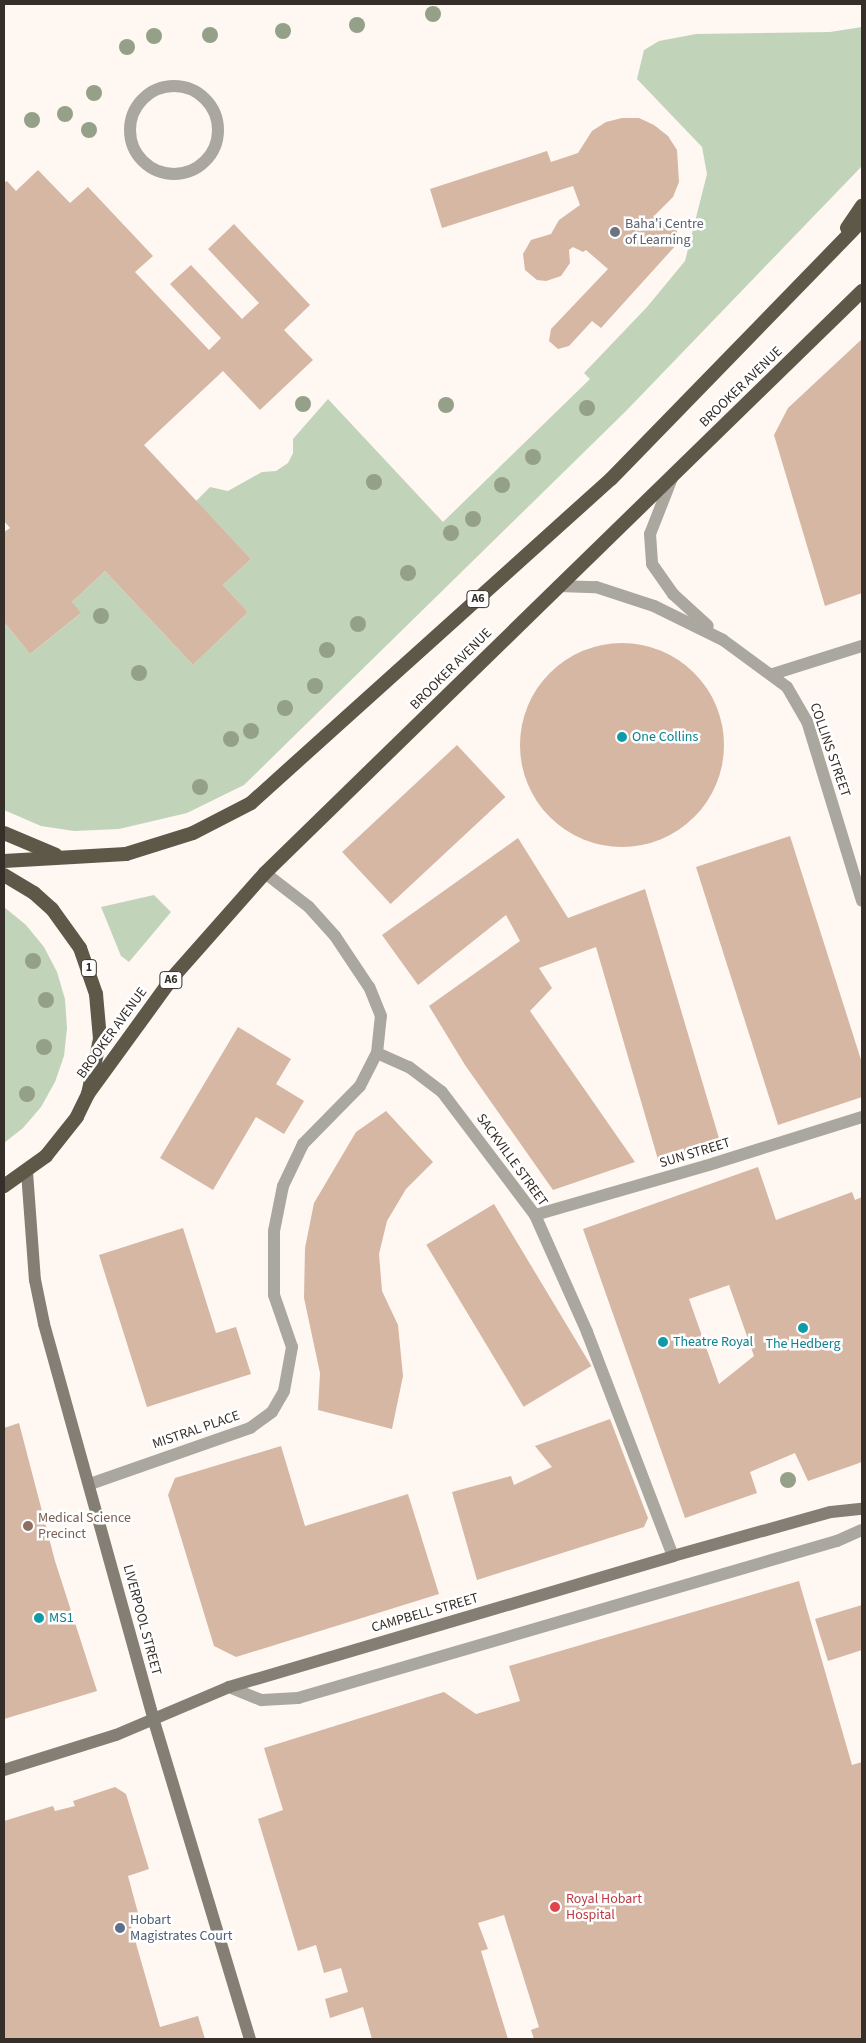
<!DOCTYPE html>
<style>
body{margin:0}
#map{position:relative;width:866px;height:2043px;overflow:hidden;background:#fff7f2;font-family:"Source Sans 3",sans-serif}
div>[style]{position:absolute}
.green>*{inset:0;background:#c1d4ba}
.building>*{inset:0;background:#d5b7a4;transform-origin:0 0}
.round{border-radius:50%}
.service>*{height:12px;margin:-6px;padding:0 6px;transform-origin:6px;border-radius:6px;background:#aaa79f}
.service>.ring{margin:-6px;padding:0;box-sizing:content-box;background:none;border:12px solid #aaa79f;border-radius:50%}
.minor>*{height:12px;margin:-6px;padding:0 6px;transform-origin:6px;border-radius:6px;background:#aaa79f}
.secondary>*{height:12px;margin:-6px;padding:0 6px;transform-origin:6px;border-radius:6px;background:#847f74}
.trunk>*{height:14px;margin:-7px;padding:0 7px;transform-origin:7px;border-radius:7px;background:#5e5849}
.trees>*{width:16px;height:16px;margin:-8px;border-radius:50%;background:#94a087}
.dots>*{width:14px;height:14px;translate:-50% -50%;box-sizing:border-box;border:2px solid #fff;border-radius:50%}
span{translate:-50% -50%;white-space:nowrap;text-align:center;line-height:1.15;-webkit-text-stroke:5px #fff;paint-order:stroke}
.shield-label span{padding:1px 4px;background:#fff;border:1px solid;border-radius:4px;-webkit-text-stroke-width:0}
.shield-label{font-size:12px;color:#352e29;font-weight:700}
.worship-label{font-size:14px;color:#5b616d}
.left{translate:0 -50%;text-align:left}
.street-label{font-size:14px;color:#352e29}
.culture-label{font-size:14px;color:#0d838f}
.education-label{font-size:14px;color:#785e54}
.health-label{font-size:14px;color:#be3a42}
.service-label{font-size:14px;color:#4e5e75}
.frame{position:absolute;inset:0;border:5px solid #352e29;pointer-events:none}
</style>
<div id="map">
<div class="green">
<i style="clip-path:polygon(862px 27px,862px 166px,626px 411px,244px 785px,187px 813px,119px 829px,74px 831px,41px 826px,4px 810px,4px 622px,30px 654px,80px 614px,72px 602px,105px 571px,193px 665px,248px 612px,223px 585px,251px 559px,196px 501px,210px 487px,228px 491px,262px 472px,276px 471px,288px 463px,293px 453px,293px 439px,328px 399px,443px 522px,590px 379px,584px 373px,647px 307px,685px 261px,707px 174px,702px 147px,637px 79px,644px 50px,659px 41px,696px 34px,830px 32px)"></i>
<i style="clip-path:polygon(154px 895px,171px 912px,129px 962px,121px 956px,101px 907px)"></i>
<i style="clip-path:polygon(4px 907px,26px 925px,44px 947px,57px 972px,65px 999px,67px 1028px,64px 1056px,55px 1082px,41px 1107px,23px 1128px,4px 1143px)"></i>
</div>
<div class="building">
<i style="clip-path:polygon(622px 118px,639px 118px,654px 125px,668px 136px,677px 150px,679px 182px,673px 197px,655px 215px,657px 227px,672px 226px,677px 230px,677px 244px,601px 328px,592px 321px,569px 346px,558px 349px,549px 341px,551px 329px,608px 269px,586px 250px,583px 252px,573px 247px,569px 250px,570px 263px,561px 276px,546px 281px,537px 280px,525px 270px,523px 254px,531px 240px,551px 234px,559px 220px,580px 205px,573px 186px,442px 228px,430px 189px,547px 151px,551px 162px,578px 153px,592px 131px,606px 122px)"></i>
<i style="clip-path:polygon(38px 170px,70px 203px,88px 187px,153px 256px,135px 272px,209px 350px,221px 338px,170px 284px,191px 265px,242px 319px,259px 303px,208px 249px,234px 224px,310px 305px,284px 330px,313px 360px,260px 410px,223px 371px,144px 445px,251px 559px,223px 585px,248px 612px,193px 665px,105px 571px,72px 602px,81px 613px,30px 654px,4px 622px,4px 532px,10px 528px,4px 521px,4px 183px,7px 181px,16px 191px)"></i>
<i style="clip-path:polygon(862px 339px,862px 593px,825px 606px,774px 435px,788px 408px)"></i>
<i class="round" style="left:520px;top:643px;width:204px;height:204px"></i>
<i style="left:457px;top:745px;width:71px;height:157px;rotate:47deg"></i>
<i style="clip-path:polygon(790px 836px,862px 1063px,862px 1097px,778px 1125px,696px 867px)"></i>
<i style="clip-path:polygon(518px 838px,568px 918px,645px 889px,721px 1145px,659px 1163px,596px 947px,539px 968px,552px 988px,530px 1011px,635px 1162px,553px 1190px,465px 1065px,429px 1006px,520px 941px,506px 915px,418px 985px,382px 935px)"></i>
<i style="clip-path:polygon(238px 1027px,291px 1059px,276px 1084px,304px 1101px,284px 1134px,256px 1117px,213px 1190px,160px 1158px)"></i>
<i style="clip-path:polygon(386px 1111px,433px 1162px,406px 1189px,387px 1221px,379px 1254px,382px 1291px,398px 1325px,403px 1376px,392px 1429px,318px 1410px,320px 1373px,304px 1298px,305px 1248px,314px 1203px,356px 1132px)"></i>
<i style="clip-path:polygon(evenodd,758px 1167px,776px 1220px,852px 1192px,855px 1200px,862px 1197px,862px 1462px,808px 1481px,795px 1453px,750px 1472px,757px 1493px,685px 1518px,583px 1229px,758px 1167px,729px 1285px,754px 1356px,719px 1384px,689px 1299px,729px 1285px)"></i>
<i style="left:494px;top:1204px;width:189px;height:79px;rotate:59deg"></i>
<i style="clip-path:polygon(183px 1228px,216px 1333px,236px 1327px,251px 1374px,147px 1407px,99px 1255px)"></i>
<i style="clip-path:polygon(610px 1419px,648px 1518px,644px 1527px,477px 1580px,452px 1492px,511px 1476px,514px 1485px,552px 1467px,535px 1446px)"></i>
<i style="clip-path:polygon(19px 1423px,55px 1561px,97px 1691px,4px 1719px,4px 1428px)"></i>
<i style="clip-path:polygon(281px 1446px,305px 1526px,408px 1494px,439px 1594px,236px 1657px,214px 1646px,168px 1495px,175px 1478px)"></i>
<i style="clip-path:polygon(799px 1581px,852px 1765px,862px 1762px,862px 2039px,534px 2039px,531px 2030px,539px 2027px,504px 1915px,478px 1923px,488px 1949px,481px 1951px,508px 2039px,372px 2039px,363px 2007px,330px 2018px,325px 1999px,348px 1992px,341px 1968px,324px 1973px,316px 1945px,298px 1951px,258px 1819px,283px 1810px,264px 1748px,444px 1692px,476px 1714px,520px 1701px,509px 1666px)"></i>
<i style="clip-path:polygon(862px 1605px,862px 1650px,828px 1661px,815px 1619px)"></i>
<i style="clip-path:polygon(115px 1787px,126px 1794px,149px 1869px,128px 1876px,138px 1913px,131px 1926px,160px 2027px,198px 2016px,205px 2039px,4px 2039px,4px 1821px,53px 1806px,55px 1811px,75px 1806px,73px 1801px)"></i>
</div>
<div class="service">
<i class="ring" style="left:130px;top:86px;width:76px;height:76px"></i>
<i style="left:773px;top:674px;width:93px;rotate:-17.5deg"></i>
<i style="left:377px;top:1053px;width:35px;rotate:24deg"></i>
<i style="left:409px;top:1067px;width:41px;rotate:37.1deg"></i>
<i style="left:442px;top:1092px;width:154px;rotate:52.9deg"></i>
<i style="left:535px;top:1215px;width:128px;rotate:66deg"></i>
<i style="left:587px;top:1332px;width:240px;rotate:69deg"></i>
<i style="left:535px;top:1215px;width:187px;rotate:-16.1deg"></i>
</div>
<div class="minor">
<i style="left:672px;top:478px;width:60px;rotate:111.4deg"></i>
<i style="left:650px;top:534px;width:30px;rotate:86deg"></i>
<i style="left:652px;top:564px;width:37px;rotate:55deg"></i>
<i style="left:673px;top:594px;width:47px;rotate:42.4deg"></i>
<i style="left:558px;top:586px;width:38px;rotate:2deg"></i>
<i style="left:596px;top:587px;width:61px;rotate:18.1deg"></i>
<i style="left:654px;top:606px;width:77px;rotate:26.2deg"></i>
<i style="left:723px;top:640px;width:79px;rotate:36.3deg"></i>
<i style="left:787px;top:687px;width:39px;rotate:60deg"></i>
<i style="left:807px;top:721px;width:188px;rotate:73deg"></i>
<i style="left:715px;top:1163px;width:154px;rotate:-17.4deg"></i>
<i style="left:90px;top:1484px;width:170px;rotate:-19.3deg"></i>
<i style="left:250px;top:1428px;width:27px;rotate:-36deg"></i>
<i style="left:272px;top:1412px;width:24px;rotate:-60deg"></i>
<i style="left:284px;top:1391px;width:45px;rotate:-79.7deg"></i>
<i style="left:292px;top:1347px;width:55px;rotate:-109.1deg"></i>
<i style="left:274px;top:1295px;width:64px;rotate:-90deg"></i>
<i style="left:274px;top:1231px;width:46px;rotate:-78.7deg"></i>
<i style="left:283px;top:1186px;width:47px;rotate:-64.5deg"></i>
<i style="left:303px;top:1144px;width:81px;rotate:-45.5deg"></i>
<i style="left:360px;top:1086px;width:37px;rotate:-63deg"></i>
<i style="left:377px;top:1053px;width:37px;rotate:-84deg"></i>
<i style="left:381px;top:1016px;width:31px;rotate:-112deg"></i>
<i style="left:369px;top:987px;width:61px;rotate:-123.7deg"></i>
<i style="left:335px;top:936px;width:39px;rotate:-132deg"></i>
<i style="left:309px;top:907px;width:56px;rotate:-142.3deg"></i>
<i style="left:229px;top:1687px;width:35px;rotate:22deg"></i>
<i style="left:262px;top:1700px;width:36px;rotate:-3deg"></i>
<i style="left:298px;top:1698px;width:561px;rotate:-16.24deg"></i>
<i style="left:837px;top:1541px;width:27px;rotate:-24deg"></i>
</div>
<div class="secondary">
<i style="left:27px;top:1172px;width:108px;rotate:85.8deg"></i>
<i style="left:35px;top:1280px;width:45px;rotate:78.4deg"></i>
<i style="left:44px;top:1324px;width:409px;rotate:74.5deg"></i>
<i style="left:153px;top:1718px;width:335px;rotate:73.2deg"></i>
<i style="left:4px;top:1770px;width:117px;rotate:-17.4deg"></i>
<i style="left:116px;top:1735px;width:123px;rotate:-23deg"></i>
<i style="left:229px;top:1687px;width:463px;rotate:-16.4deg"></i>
<i style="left:673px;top:1556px;width:164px;rotate:-15.6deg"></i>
<i style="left:831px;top:1512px;width:31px;rotate:-6deg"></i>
</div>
<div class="trunk">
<i style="left:847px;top:228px;width:27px;rotate:-56deg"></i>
<i style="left:4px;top:833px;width:56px;rotate:22.9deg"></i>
<i style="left:4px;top:861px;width:122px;rotate:-3.3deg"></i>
<i style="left:126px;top:854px;width:70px;rotate:-17.4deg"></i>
<i style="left:193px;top:833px;width:65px;rotate:-27.3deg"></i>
<i style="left:251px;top:803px;width:484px;rotate:-42deg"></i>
<i style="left:611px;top:479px;width:360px;rotate:-45.8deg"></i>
<i style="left:4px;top:875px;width:35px;rotate:31deg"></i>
<i style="left:34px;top:893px;width:24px;rotate:42deg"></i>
<i style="left:52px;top:909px;width:48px;rotate:54.3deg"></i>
<i style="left:80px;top:948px;width:49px;rotate:70.8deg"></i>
<i style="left:96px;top:994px;width:45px;rotate:84.9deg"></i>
<i style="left:100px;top:1039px;width:56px;rotate:102.3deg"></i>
<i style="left:88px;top:1094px;width:25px;rotate:116deg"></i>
<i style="left:77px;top:1117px;width:50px;rotate:128.5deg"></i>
<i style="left:46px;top:1156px;width:52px;rotate:144.5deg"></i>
<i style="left:88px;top:1094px;width:145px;rotate:-54deg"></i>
<i style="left:173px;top:977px;width:139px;rotate:-48.5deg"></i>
<i style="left:265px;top:873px;width:834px;rotate:-44.27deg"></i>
</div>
<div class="trees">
<i style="left:433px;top:14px"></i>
<i style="left:357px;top:25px"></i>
<i style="left:283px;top:31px"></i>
<i style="left:210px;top:35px"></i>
<i style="left:154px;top:36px"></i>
<i style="left:127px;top:47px"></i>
<i style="left:94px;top:93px"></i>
<i style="left:65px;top:114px"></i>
<i style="left:32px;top:120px"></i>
<i style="left:89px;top:130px"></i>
<i style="left:303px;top:404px"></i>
<i style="left:446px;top:405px"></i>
<i style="left:587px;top:408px"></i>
<i style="left:533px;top:457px"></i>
<i style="left:374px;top:482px"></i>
<i style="left:502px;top:485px"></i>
<i style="left:473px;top:519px"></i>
<i style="left:451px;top:533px"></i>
<i style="left:408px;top:573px"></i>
<i style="left:101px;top:616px"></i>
<i style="left:358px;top:624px"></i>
<i style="left:327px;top:650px"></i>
<i style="left:139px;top:673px"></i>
<i style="left:315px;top:686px"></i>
<i style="left:285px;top:708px"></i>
<i style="left:251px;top:731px"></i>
<i style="left:231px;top:739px"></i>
<i style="left:200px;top:787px"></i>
<i style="left:33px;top:961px"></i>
<i style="left:46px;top:1000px"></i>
<i style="left:44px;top:1047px"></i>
<i style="left:27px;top:1094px"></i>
<i style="left:788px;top:1480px"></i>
</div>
<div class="dots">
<i style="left:615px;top:232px;background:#6b7280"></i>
<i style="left:622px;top:737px;background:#0f9aa8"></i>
<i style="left:803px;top:1328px;background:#0f9aa8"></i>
<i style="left:663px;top:1342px;background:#0f9aa8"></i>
<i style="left:28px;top:1526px;background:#8d6e63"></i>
<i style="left:39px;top:1618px;background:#0f9aa8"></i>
<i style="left:555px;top:1907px;background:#e0444e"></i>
<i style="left:120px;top:1928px;background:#5c6f8a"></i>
</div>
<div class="shield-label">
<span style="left:478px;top:599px">A6</span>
<span style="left:89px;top:968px">1</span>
<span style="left:171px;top:980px">A6</span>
</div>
<div class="worship-label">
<span class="left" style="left:625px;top:232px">Baha'i Centre<br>of Learning</span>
</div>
<div class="street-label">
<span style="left:741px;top:387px;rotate:-44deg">BROOKER AVENUE</span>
<span style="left:451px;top:669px;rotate:-45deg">BROOKER AVENUE</span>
<span style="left:830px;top:750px;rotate:71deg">COLLINS STREET</span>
<span style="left:112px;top:1033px;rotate:-54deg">BROOKER AVENUE</span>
<span style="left:695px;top:1153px;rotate:-17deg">SUN STREET</span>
<span style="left:512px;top:1160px;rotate:54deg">SACKVILLE STREET</span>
<span style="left:196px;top:1430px;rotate:-19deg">MISTRAL PLACE</span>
<span style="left:425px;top:1613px;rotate:-16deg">CAMPBELL STREET</span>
<span style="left:142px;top:1620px;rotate:75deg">LIVERPOOL STREET</span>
</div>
<div class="culture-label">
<span class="left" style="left:632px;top:737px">One Collins</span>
<span class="left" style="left:673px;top:1342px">Theatre Royal</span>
<span style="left:803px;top:1344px">The Hedberg</span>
<span class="left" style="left:49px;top:1618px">MS1</span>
</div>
<div class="education-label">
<span class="left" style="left:38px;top:1526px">Medical Science<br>Precinct</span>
</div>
<div class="health-label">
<span class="left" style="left:566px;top:1907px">Royal Hobart<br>Hospital</span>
</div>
<div class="service-label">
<span class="left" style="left:130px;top:1928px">Hobart<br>Magistrates Court</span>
</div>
<div class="frame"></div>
</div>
